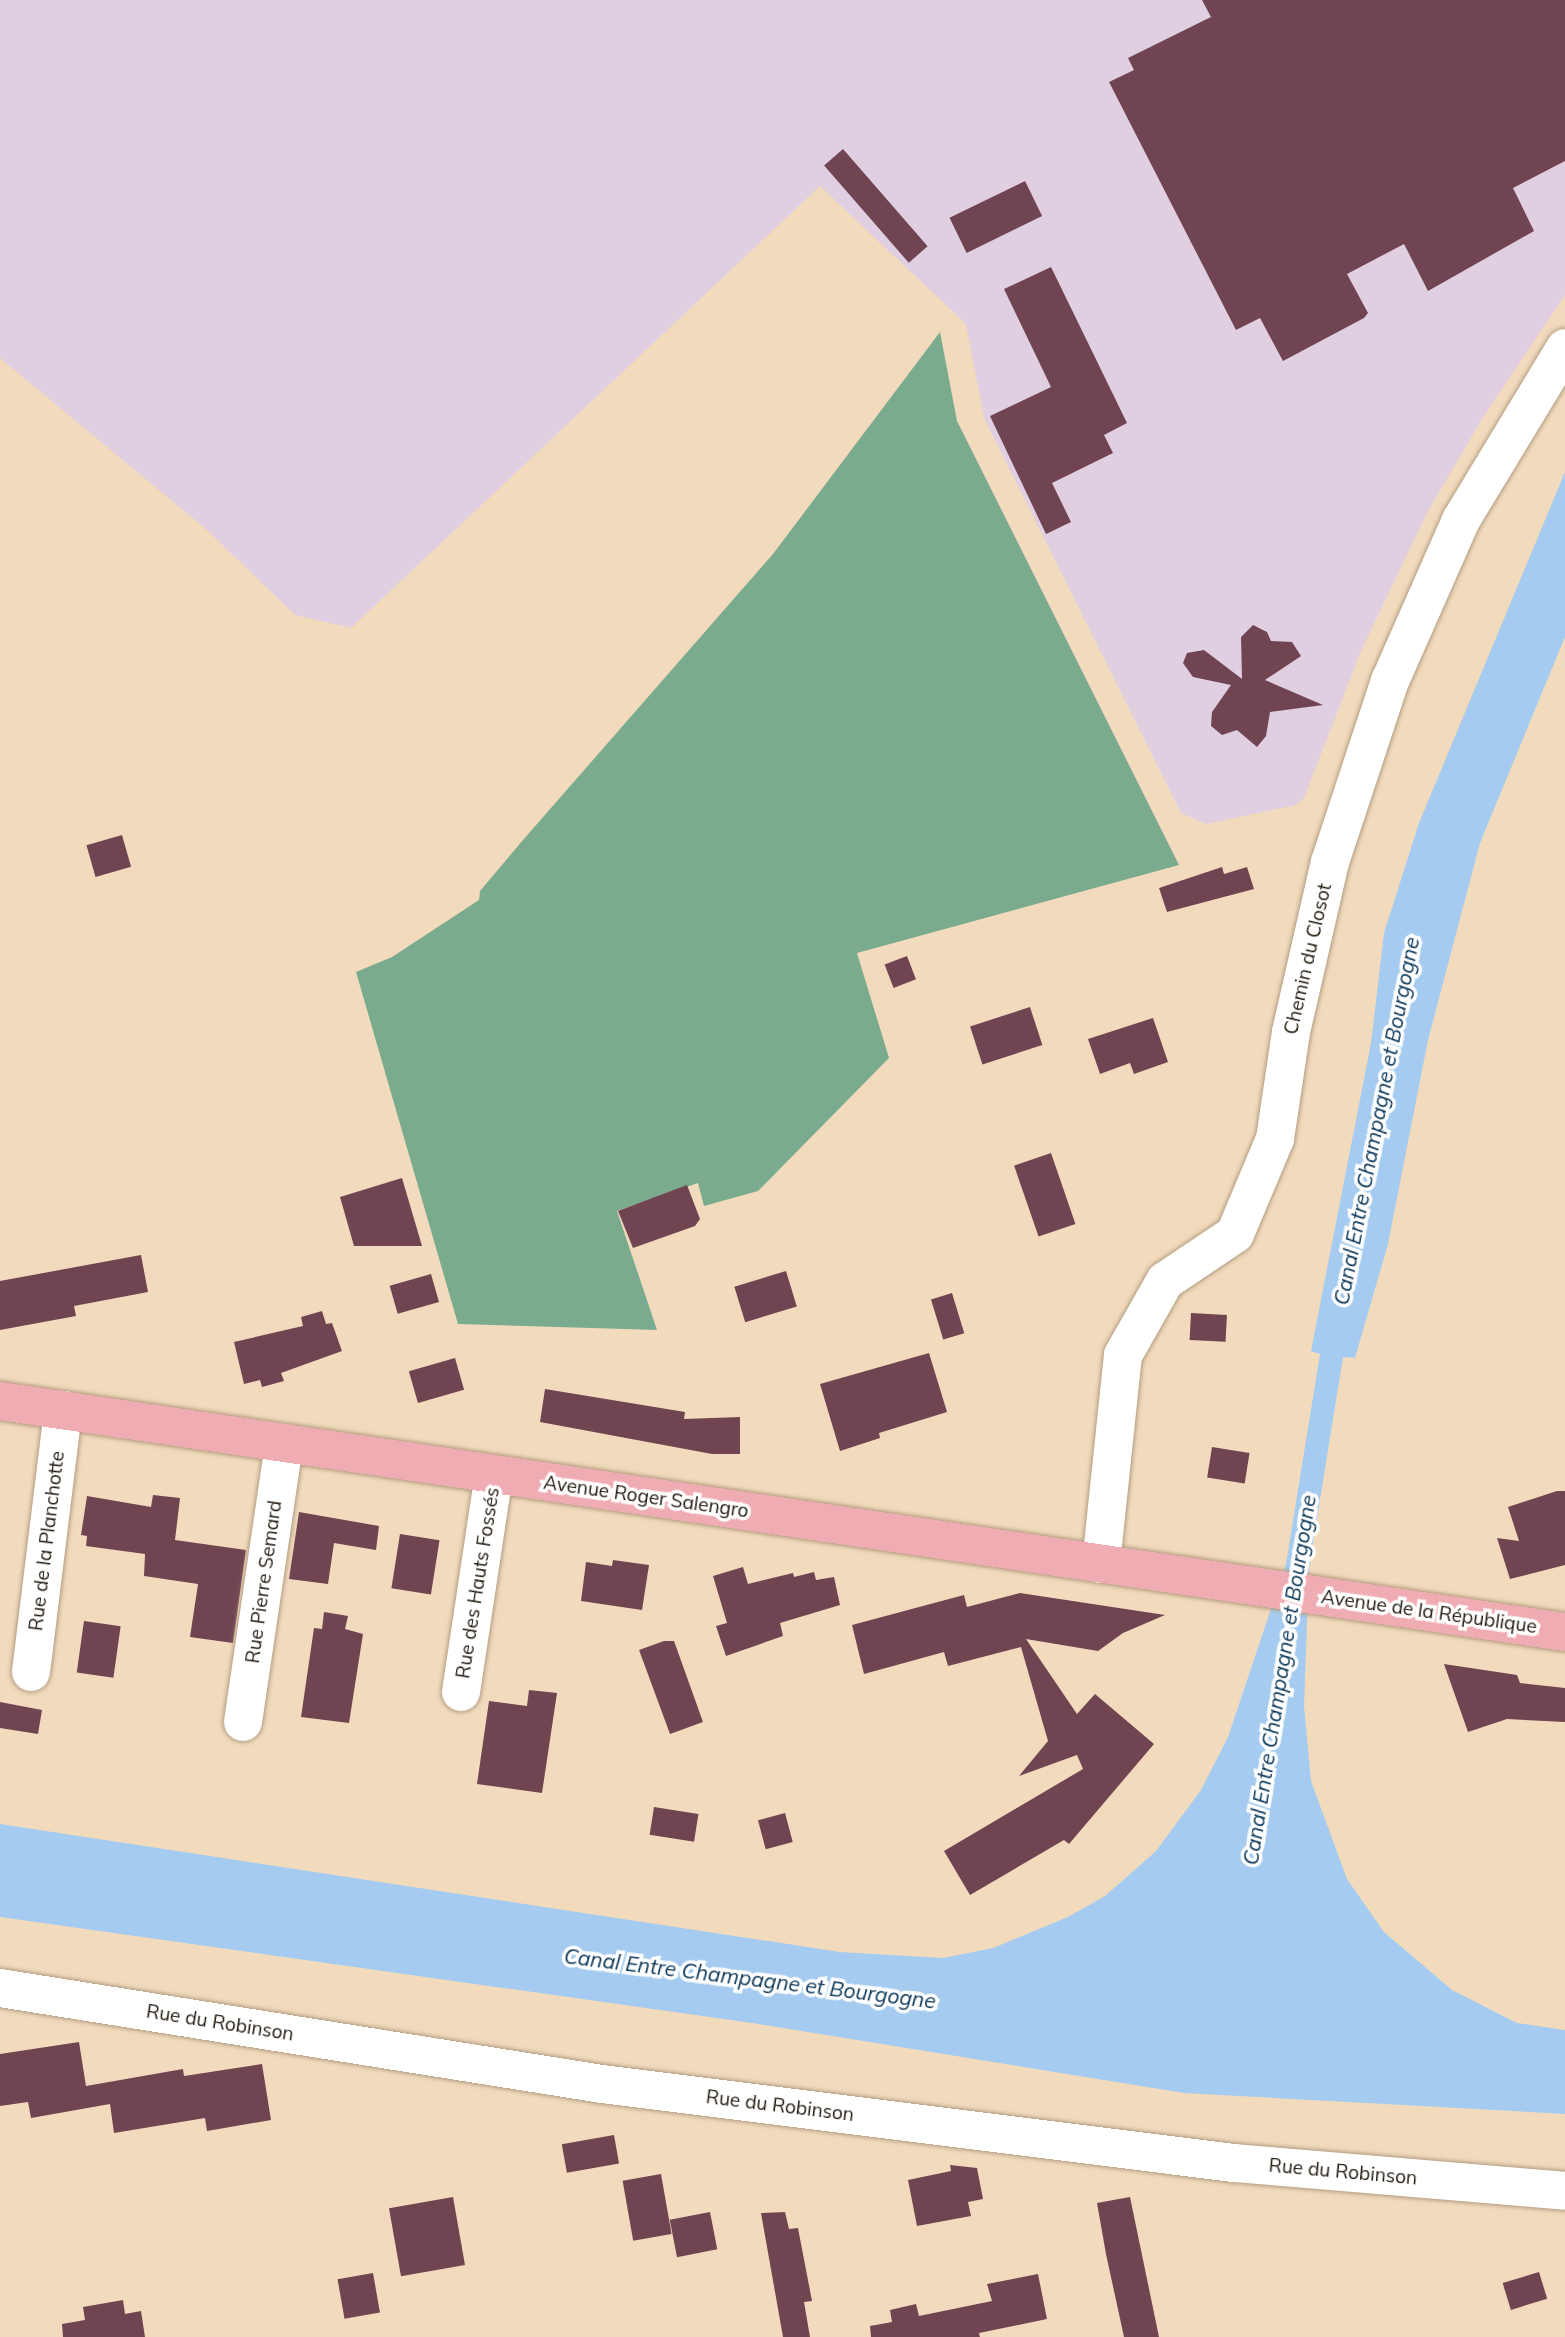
<!DOCTYPE html>
<meta charset="utf-8">
<style>
body{margin:0}
#map{position:relative;width:1565px;height:2337px;overflow:hidden;background:#f2dbbd;font-family:Mulish,sans-serif}
div>[style]{position:absolute}
.industrial>*{inset:0;background:#dfcfe1}
.forest>*{inset:0;background:#7bab8f}
.water>*{inset:0;background:#a5ccf0}
.building>*{inset:0;background:#714452;transform-origin:0 0}
.roads{filter:drop-shadow(0 0 2px #b39d81) drop-shadow(0 0 2px #b39d81)}
.minor>*{height:38px;margin:-19px;padding:0 19px;transform-origin:19px;border-radius:19px;background:#fff}
.major>*{height:38px;margin:-19px;padding:0 19px;transform-origin:19px;border-radius:19px;background:#efacb3}
span{translate:-50% -50%;white-space:nowrap;text-align:center;line-height:1.15;-webkit-text-stroke:7px #fff;paint-order:stroke}
.street-label{font-size:19px;color:#20180d}
.water-label{font-size:21px;color:#093658;font-style:italic}
</style>
<div id="map">
<div class="industrial">
<i style="clip-path:polygon(0 0,1565px 0,1565px 295px,1482px 419px,1427px 513px,1361px 651px,1304px 798px,1296px 805px,1206px 824px,1181px 813px,984px 418px,966px 324px,820px 186px,351px 628px,295px 615px,207px 530px,0 358px)"></i>
</div>
<div class="forest">
<i style="clip-path:polygon(940px 332px,957px 421px,1179px 865px,857px 953px,889px 1058px,758px 1191px,704px 1206px,698px 1183px,617px 1211px,657px 1330px,458px 1324px,356px 972px,392px 957px,479px 900px,480px 891px,523px 840px,773px 554px)"></i>
</div>
<div class="water">
<i style="clip-path:polygon(1565px 472px,1565px 637px,1480px 843px,1428px 1040px,1388px 1244px,1355px 1358px,1343px 1357px,1309px 1568px,1304px 1706px,1311px 1781px,1347px 1879px,1384px 1932px,1452px 1990px,1517px 2023px,1565px 2030px,1565px 2114px,1184px 2093px,752px 2023px,0 1917px,0 1824px,840px 1952px,943px 1958px,993px 1948px,1068px 1917px,1105px 1896px,1156px 1851px,1201px 1790px,1228px 1737px,1286px 1564px,1320px 1354px,1311px 1351px,1371px 1043px,1384px 933px,1419px 823px)"></i>
</div>
<div class="building">
<i style="clip-path:polygon(1202px 0,1565px 0,1565px 161px,1513px 188px,1534px 231px,1428px 291px,1404px 244px,1347px 274px,1368px 313px,1364px 318px,1283px 361px,1260px 318px,1236px 330px,1109px 82px,1134px 70px,1128px 58px,1211px 17px)"></i>
<i style="left:843px;top:149px;width:129px;height:25px;rotate:49deg"></i>
<i style="left:1025px;top:181px;width:39px;height:84px;rotate:64deg"></i>
<i style="clip-path:polygon(1051px 267px,1127px 423px,1104px 435px,1113px 453px,1052px 483px,1071px 522px,1046px 534px,990px 416px,1051px 387px,1004px 289px)"></i>
<i style="clip-path:polygon(1253px 625px,1267px 632px,1271px 641px,1292px 642px,1301px 656px,1265px 680px,1323px 705px,1270px 712px,1266px 736px,1257px 747px,1237px 730px,1222px 735px,1211px 726px,1212px 712px,1231px 685px,1193px 677px,1183px 663px,1187px 653px,1204px 650px,1242px 679px,1241px 637px)"></i>
<i style="left:122px;top:835px;width:33px;height:37px;rotate:74deg"></i>
<i style="clip-path:polygon(1222px 867px,1224px 874px,1247px 867px,1254px 889px,1167px 912px,1159px 888px)"></i>
<i style="left:907px;top:956px;width:25px;height:24px;rotate:69deg"></i>
<i style="left:1030px;top:1007px;width:40px;height:63px;rotate:72deg"></i>
<i style="clip-path:polygon(1153px 1018px,1168px 1062px,1134px 1074px,1130px 1063px,1100px 1074px,1088px 1039px)"></i>
<i style="left:1051px;top:1153px;width:75px;height:39px;rotate:71deg"></i>
<i style="clip-path:polygon(402px 1178px,422px 1246px,354px 1246px,340px 1197px)"></i>
<i style="clip-path:polygon(687px 1185px,700px 1219px,695px 1226px,633px 1248px,618px 1211px)"></i>
<i style="clip-path:polygon(141px 1255px,148px 1292px,74px 1306px,76px 1316px,0 1330px,0 1281px)"></i>
<i style="left:786px;top:1271px;width:37px;height:54px;rotate:73deg"></i>
<i style="left:431px;top:1274px;width:29px;height:43px;rotate:74deg"></i>
<i style="left:952px;top:1293px;width:42px;height:22px;rotate:73deg"></i>
<i style="clip-path:polygon(322px 1311px,326px 1324px,332px 1323px,342px 1351px,281px 1373px,284px 1381px,262px 1387px,260px 1380px,244px 1384px,234px 1342px,303px 1326px,301px 1317px)"></i>
<i style="left:1191px;top:1313px;width:36px;height:27px;rotate:3deg"></i>
<i style="clip-path:polygon(929px 1353px,947px 1412px,879px 1433px,880px 1438px,840px 1451px,820px 1384px)"></i>
<i style="left:455px;top:1358px;width:33px;height:48px;rotate:74deg"></i>
<i style="clip-path:polygon(545px 1389px,685px 1412px,684px 1419px,740px 1417px,740px 1454px,712px 1454px,540px 1422px)"></i>
<i style="left:1212px;top:1447px;width:38px;height:31px;rotate:9deg"></i>
<i style="clip-path:polygon(1557px 1491px,1565px 1491px,1565px 1565px,1510px 1579px,1497px 1538px,1519px 1541px,1508px 1507px)"></i>
<i style="clip-path:polygon(153px 1495px,180px 1498px,175px 1540px,246px 1550px,233px 1643px,190px 1637px,198px 1584px,144px 1576px,145px 1554px,86px 1546px,87px 1536px,81px 1535px,87px 1496px,151px 1507px)"></i>
<i style="clip-path:polygon(299px 1512px,379px 1526px,376px 1550px,334px 1543px,328px 1584px,289px 1579px)"></i>
<i style="left:400px;top:1534px;width:40px;height:55px;rotate:9deg"></i>
<i style="clip-path:polygon(613px 1560px,649px 1565px,642px 1610px,581px 1601px,586px 1562px,612px 1566px)"></i>
<i style="clip-path:polygon(743px 1567px,748px 1584px,793px 1573px,794px 1577px,814px 1572px,816px 1580px,834px 1577px,840px 1605px,780px 1623px,783px 1636px,726px 1656px,716px 1626px,727px 1623px,713px 1576px)"></i>
<i style="clip-path:polygon(1020px 1593px,1165px 1615px,1123px 1633px,1098px 1651px,1026px 1639px,1077px 1714px,1095px 1694px,1154px 1744px,1069px 1844px,1064px 1840px,970px 1895px,944px 1851px,1083px 1769px,1077px 1755px,1019px 1776px,1048px 1741px,1021px 1647px,948px 1666px,944px 1652px,864px 1674px,852px 1625px,964px 1595px,967px 1607px)"></i>
<i style="clip-path:polygon(324px 1612px,348px 1616px,345px 1629px,363px 1634px,349px 1723px,301px 1717px,314px 1628px,322px 1629px)"></i>
<i style="left:84px;top:1621px;width:37px;height:52px;rotate:8deg"></i>
<i style="clip-path:polygon(664px 1641px,674px 1641px,703px 1722px,670px 1734px,639px 1650px)"></i>
<i style="clip-path:polygon(1444px 1664px,1517px 1675px,1520px 1683px,1565px 1688px,1565px 1722px,1507px 1719px,1468px 1732px)"></i>
<i style="clip-path:polygon(529px 1690px,557px 1693px,542px 1793px,477px 1784px,489px 1701px,527px 1706px)"></i>
<i style="clip-path:polygon(0 1702px,42px 1710px,38px 1734px,0 1728px)"></i>
<i style="left:654px;top:1807px;width:45px;height:28px;rotate:9deg"></i>
<i style="left:785px;top:1813px;width:30px;height:28px;rotate:75deg"></i>
<i style="clip-path:polygon(79px 2042px,86px 2086px,183px 2069px,184px 2076px,262px 2064px,271px 2120px,207px 2131px,205px 2118px,114px 2133px,110px 2104px,31px 2118px,28px 2102px,0 2106px,0 2054px)"></i>
<i style="left:614px;top:2135px;width:29px;height:53px;rotate:80deg"></i>
<i style="clip-path:polygon(950px 2165px,977px 2168px,983px 2199px,968px 2202px,971px 2216px,917px 2226px,908px 2180px,951px 2171px)"></i>
<i style="left:661px;top:2174px;width:61px;height:39px;rotate:80deg"></i>
<i style="left:453px;top:2197px;width:69px;height:65px;rotate:80deg"></i>
<i style="clip-path:polygon(1130px 2197px,1159px 2337px,1124px 2337px,1106px 2254px,1097px 2203px)"></i>
<i style="left:710px;top:2212px;width:38px;height:41px;rotate:79deg"></i>
<i style="clip-path:polygon(785px 2212px,789px 2229px,798px 2228px,812px 2301px,804px 2302px,810px 2337px,783px 2337px,761px 2213px)"></i>
<i style="left:1539px;top:2272px;width:28px;height:38px;rotate:73deg"></i>
<i style="left:373px;top:2273px;width:40px;height:36px;rotate:80deg"></i>
<i style="clip-path:polygon(1038px 2274px,1047px 2319px,979px 2333px,980px 2337px,871px 2337px,870px 2326px,892px 2322px,890px 2310px,916px 2304px,919px 2316px,992px 2301px,987px 2284px)"></i>
<i style="clip-path:polygon(123px 2300px,125px 2314px,141px 2311px,145px 2337px,63px 2337px,62px 2324px,85px 2320px,83px 2307px)"></i>
</div>
<div class="roads">
<div class="minor">
<i style="left:1101px;top:1564px;width:210px;rotate:-84deg"></i>
<i style="left:1123px;top:1355px;width:85px;rotate:-60.4deg"></i>
<i style="left:1165px;top:1281px;width:84px;rotate:-33.9deg"></i>
<i style="left:1235px;top:1234px;width:103px;rotate:-67.2deg"></i>
<i style="left:1275px;top:1139px;width:108px;rotate:-81.5deg"></i>
<i style="left:1291px;top:1032px;width:174px;rotate:-77.1deg"></i>
<i style="left:1330px;top:862px;width:191px;rotate:-71.7deg"></i>
<i style="left:1390px;top:681px;width:176px;rotate:-66.2deg"></i>
<i style="left:1461px;top:520px;width:201px;rotate:-58.8deg"></i>
<i style="left:31px;top:1672px;width:264px;rotate:-83deg"></i>
<i style="left:461px;top:1692px;width:220px;rotate:-81.4deg"></i>
<i style="left:243px;top:1722px;width:282px;rotate:-81.6deg"></i>
<i style="left:0;top:1988px;width:610px;rotate:9.06deg"></i>
<i style="left:602px;top:2084px;width:637px;rotate:7.13deg"></i>
<i style="left:1234px;top:2163px;width:332px;rotate:4.8deg"></i>
</div>
<div class="major">
<i style="left:0;top:1401px;width:1582px;rotate:8.4deg"></i>
</div>
</div>
<div class="street-label">
<span style="left:1308px;top:959px;rotate:-77deg">Chemin du Closot</span>
<span style="left:646px;top:1497px;rotate:8deg">Avenue Roger Salengro</span>
<span style="left:47px;top:1541px;rotate:-83deg">Rue de la Planchotte</span>
<span style="left:264px;top:1582px;rotate:-82deg">Rue Pierre Semard</span>
<span style="left:478px;top:1583px;rotate:-81deg">Rue des Hauts Fossés</span>
<span style="left:1429px;top:1612px;rotate:8deg">Avenue de la République</span>
<span style="left:220px;top:2023px;rotate:9deg">Rue du Robinson</span>
<span style="left:780px;top:2106px;rotate:7deg">Rue du Robinson</span>
<span style="left:1343px;top:2172px;rotate:5deg">Rue du Robinson</span>
</div>
<div class="water-label">
<span style="left:1376px;top:1121px;rotate:-79deg">Canal Entre Champagne et Bourgogne</span>
<span style="left:1279px;top:1680px;rotate:-81deg">Canal Entre Champagne et Bourgogne</span>
<span style="left:750px;top:1978px;rotate:7deg">Canal Entre Champagne et Bourgogne</span>
</div>
</div>
